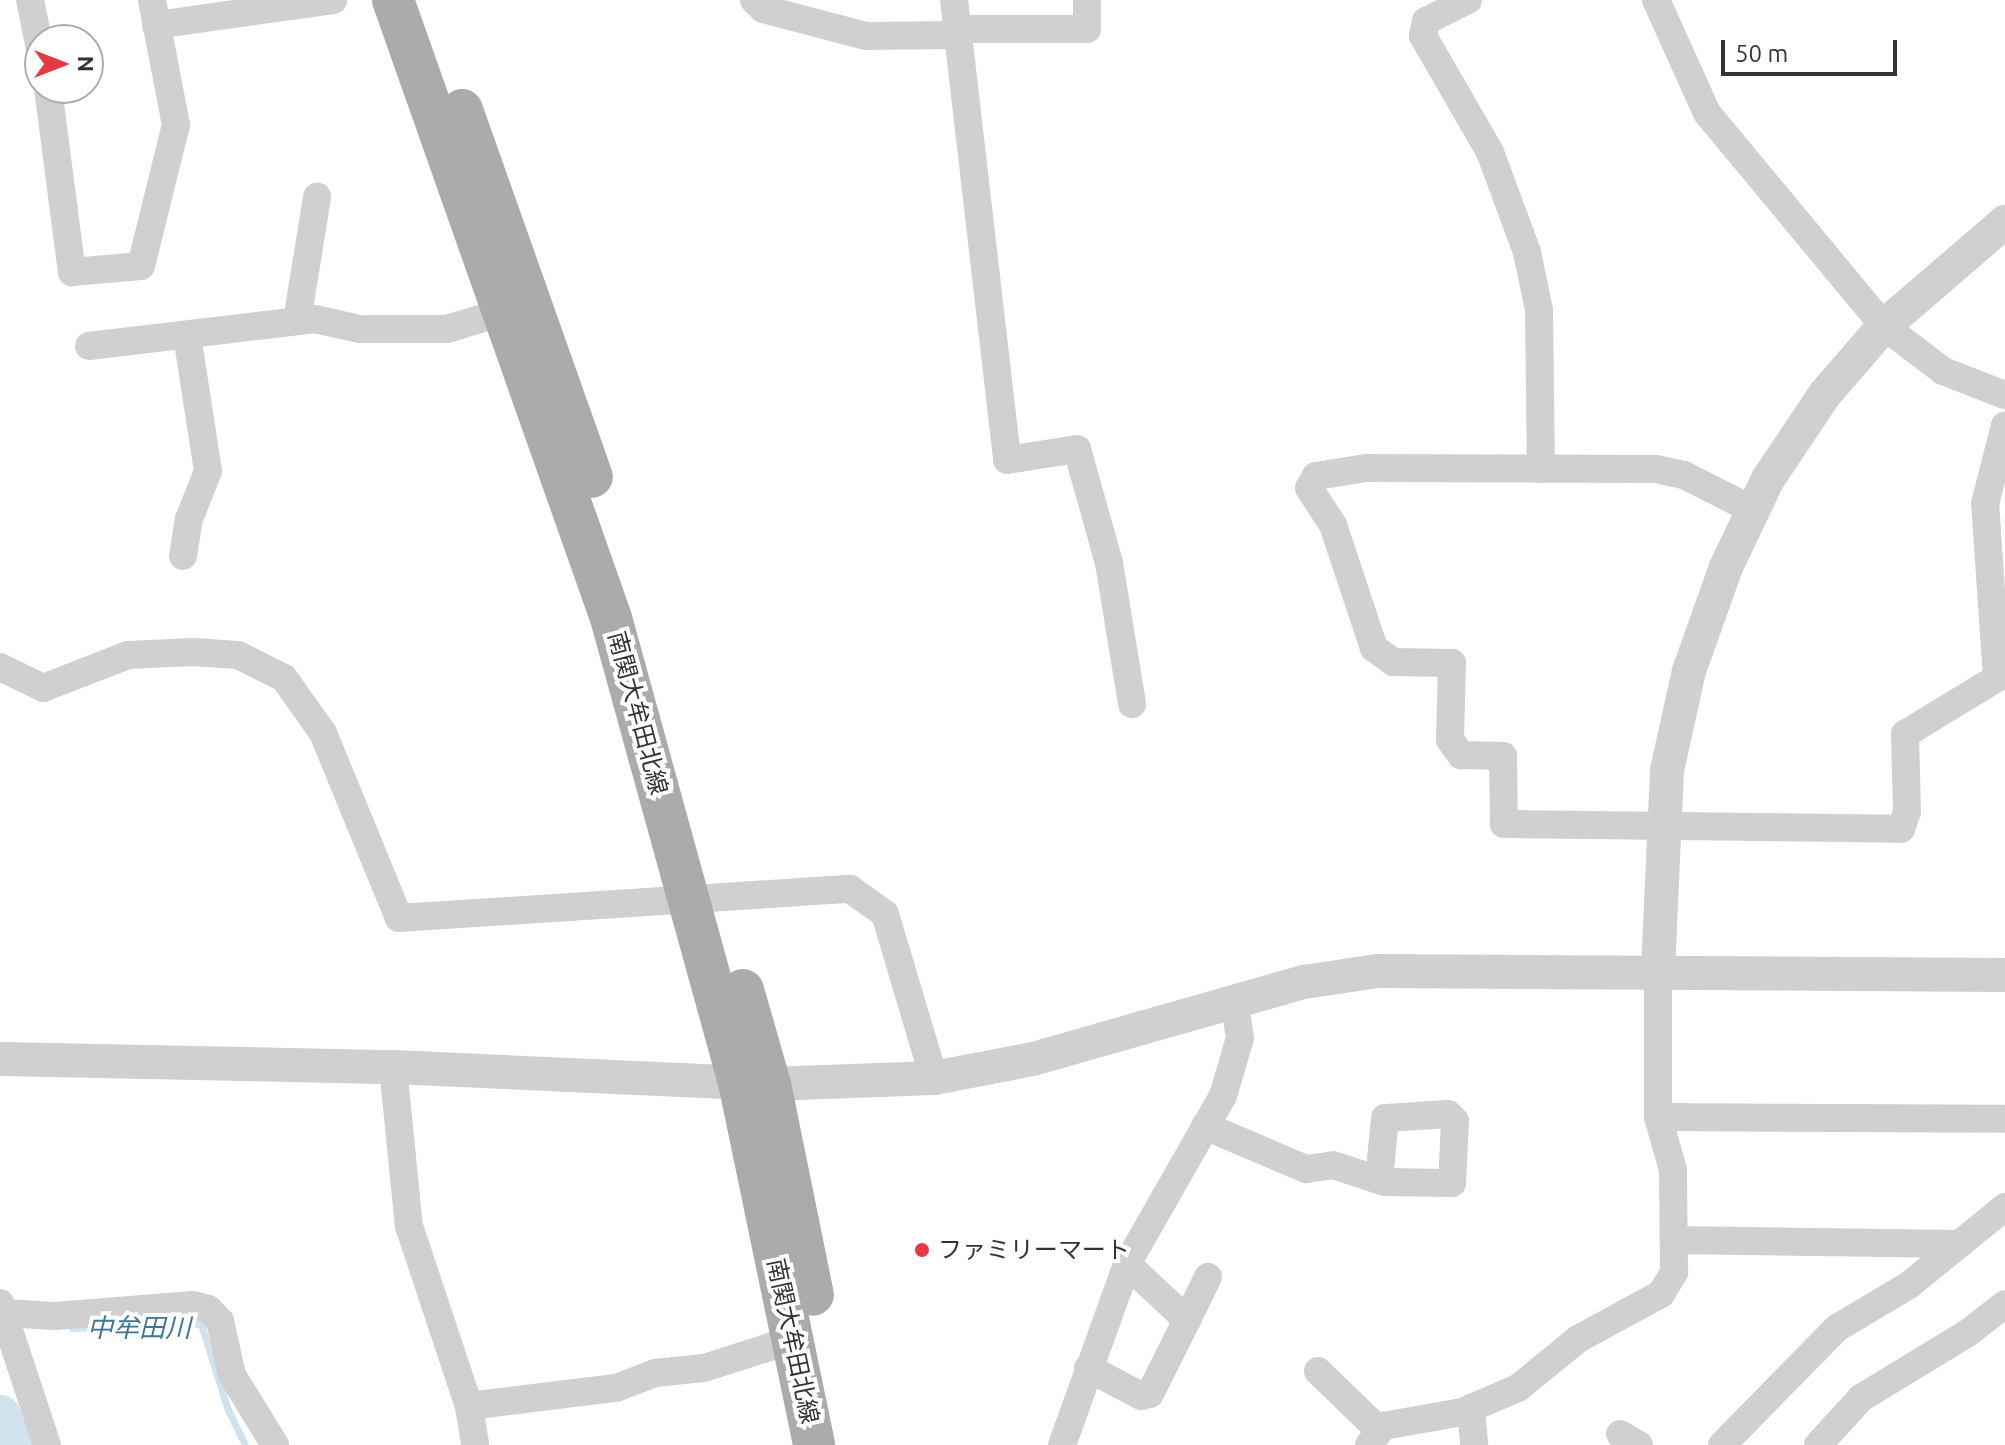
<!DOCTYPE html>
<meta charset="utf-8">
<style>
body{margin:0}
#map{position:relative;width:2005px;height:1445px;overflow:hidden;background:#fff;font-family:Ubuntu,"Noto Sans JP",sans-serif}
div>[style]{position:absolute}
.stream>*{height:7px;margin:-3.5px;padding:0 3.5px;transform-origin:3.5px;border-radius:3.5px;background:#cfe2ee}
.river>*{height:42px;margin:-21px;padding:0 21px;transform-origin:21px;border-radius:21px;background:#cfe2ee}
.minor>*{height:28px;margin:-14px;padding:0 14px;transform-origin:14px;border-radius:14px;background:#d0d0d0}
.tertiary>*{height:34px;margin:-17px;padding:0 17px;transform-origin:17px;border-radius:17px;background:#d0d0d0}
.primary>*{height:42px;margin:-21px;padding:0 21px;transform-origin:21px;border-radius:21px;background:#ababab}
.dots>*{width:22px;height:22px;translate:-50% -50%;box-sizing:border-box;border:4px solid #fff;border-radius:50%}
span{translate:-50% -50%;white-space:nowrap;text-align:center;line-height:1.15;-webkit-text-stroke:8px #fff;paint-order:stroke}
.street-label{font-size:24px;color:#333}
.poi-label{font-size:24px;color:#333}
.left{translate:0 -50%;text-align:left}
.water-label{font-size:26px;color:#3f7597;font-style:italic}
.north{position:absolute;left:24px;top:24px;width:80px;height:80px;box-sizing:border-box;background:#fff;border:2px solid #adadad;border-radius:50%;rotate:90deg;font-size:22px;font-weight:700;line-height:32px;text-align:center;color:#333}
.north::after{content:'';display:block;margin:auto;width:28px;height:36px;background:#e63946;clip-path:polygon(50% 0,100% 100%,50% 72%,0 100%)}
.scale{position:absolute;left:1721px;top:40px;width:176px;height:36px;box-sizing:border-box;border:4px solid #333;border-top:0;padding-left:10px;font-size:24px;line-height:28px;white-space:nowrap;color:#333;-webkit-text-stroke:6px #fff;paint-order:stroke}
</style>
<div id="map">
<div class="stream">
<i style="left:72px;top:1328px;width:129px;rotate:-1.8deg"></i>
<i style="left:201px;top:1324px;width:90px;rotate:72.6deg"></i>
<i style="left:228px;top:1410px;width:39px;rotate:64deg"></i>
</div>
<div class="river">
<i style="left:0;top:1416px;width:31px;rotate:69deg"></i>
</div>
<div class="minor">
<i style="left:30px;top:0;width:50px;rotate:78.5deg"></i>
<i style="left:754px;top:0;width:13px;rotate:45deg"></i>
<i style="left:763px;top:9px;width:106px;rotate:14.7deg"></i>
<i style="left:866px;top:36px;width:89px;rotate:-0.6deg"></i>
<i style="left:954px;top:0;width:463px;rotate:83.4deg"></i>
<i style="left:1007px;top:460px;width:71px;rotate:-8.9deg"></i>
<i style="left:1077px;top:449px;width:118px;rotate:74.3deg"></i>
<i style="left:1109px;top:563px;width:143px;rotate:80.7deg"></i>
<i style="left:1468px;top:0;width:47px;rotate:153.4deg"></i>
<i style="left:1426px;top:21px;width:15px;rotate:101deg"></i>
<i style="left:1423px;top:36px;width:134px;rotate:60deg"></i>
<i style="left:1490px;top:152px;width:107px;rotate:69.7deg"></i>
<i style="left:1527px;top:252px;width:59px;rotate:78.3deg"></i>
<i style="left:1539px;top:310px;width:159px;rotate:89.3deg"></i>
<i style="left:1656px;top:0;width:124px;rotate:65.7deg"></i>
<i style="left:1707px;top:113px;width:277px;rotate:50.3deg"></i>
<i style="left:1884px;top:326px;width:74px;rotate:37.3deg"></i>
<i style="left:1943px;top:371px;width:66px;rotate:21.2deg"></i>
<i style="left:156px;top:25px;width:179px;rotate:-8deg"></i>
<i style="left:955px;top:29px;width:132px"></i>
<i style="left:1087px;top:29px;width:29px;rotate:-90deg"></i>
<i style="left:48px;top:88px;width:186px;rotate:82.6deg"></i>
<i style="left:72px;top:272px;width:69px;rotate:-5deg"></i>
<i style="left:141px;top:266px;width:145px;rotate:-76.1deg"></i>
<i style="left:176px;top:125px;width:127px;rotate:-100.9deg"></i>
<i style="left:297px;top:321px;width:126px;rotate:-80.8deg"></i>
<i style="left:89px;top:346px;width:228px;rotate:-6.8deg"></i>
<i style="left:315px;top:319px;width:45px;rotate:12.8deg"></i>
<i style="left:359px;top:329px;width:88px"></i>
<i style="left:447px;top:329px;width:59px;rotate:-16.9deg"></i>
<i style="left:1753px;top:510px;width:77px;rotate:-153.1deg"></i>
<i style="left:1684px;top:475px;width:29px;rotate:-168deg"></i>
<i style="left:1656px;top:469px;width:290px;rotate:-179.8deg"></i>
<i style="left:1366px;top:468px;width:51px;rotate:170.9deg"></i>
<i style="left:1316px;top:476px;width:14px;rotate:120deg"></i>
<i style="left:1309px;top:488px;width:44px;rotate:57deg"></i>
<i style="left:1333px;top:525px;width:130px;rotate:71.6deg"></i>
<i style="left:1374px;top:648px;width:24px;rotate:36deg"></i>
<i style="left:1393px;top:662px;width:59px;rotate:1deg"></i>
<i style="left:1452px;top:663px;width:77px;rotate:91.5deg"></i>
<i style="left:1450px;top:740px;width:19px;rotate:54deg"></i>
<i style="left:1461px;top:755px;width:42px;rotate:1.4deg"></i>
<i style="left:1503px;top:756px;width:68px;rotate:89.2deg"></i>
<i style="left:1504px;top:824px;width:397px;rotate:0.7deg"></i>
<i style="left:1901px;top:829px;width:18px;rotate:-71deg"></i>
<i style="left:1907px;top:812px;width:78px;rotate:-91.5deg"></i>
<i style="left:1905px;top:734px;width:108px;rotate:-31.3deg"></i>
<i style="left:1997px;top:678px;width:174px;rotate:-93.9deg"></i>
<i style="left:1985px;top:504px;width:81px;rotate:-75.8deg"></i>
<i style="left:183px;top:556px;width:37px;rotate:-81deg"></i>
<i style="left:189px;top:519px;width:52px;rotate:-68.4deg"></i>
<i style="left:208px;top:471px;width:137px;rotate:-98.8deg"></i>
<i style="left:0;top:667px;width:48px;rotate:26deg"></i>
<i style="left:43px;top:688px;width:91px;rotate:-21.2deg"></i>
<i style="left:128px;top:655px;width:65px;rotate:-2.6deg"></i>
<i style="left:193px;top:652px;width:45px;rotate:3.8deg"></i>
<i style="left:238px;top:655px;width:51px;rotate:26.6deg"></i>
<i style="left:284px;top:678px;width:67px;rotate:54.7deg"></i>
<i style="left:323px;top:733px;width:200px;rotate:67.7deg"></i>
<i style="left:399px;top:918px;width:452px;rotate:-3.7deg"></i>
<i style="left:850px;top:889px;width:43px;rotate:35.5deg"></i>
<i style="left:885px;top:914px;width:171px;rotate:73.4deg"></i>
<i style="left:393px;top:1067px;width:160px;rotate:84.3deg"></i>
<i style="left:409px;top:1226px;width:190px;rotate:71.6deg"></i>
<i style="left:469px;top:1406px;width:39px;rotate:81deg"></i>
<i style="left:1658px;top:1117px;width:347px;rotate:0.3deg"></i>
<i style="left:1205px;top:1126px;width:110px;rotate:23.1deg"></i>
<i style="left:1306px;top:1169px;width:27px;rotate:-8deg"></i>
<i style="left:1333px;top:1165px;width:55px;rotate:18.1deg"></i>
<i style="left:1385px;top:1182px;width:67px;rotate:0.9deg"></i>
<i style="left:1452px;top:1183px;width:62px;rotate:-87.2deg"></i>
<i style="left:1455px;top:1121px;width:10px;rotate:-135deg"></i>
<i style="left:1448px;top:1114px;width:63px;rotate:176.4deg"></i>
<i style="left:1385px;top:1118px;width:62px;rotate:95.5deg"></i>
<i style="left:1674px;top:1240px;width:286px;rotate:0.8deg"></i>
<i style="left:0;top:1303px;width:150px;rotate:71.7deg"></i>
<i style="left:6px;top:1313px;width:49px;rotate:3.5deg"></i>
<i style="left:55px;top:1316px;width:138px;rotate:-4.6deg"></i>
<i style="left:193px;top:1305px;width:16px;rotate:15deg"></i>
<i style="left:208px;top:1309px;width:17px;rotate:45deg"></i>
<i style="left:220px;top:1321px;width:55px;rotate:77.5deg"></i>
<i style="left:232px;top:1375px;width:82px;rotate:58.4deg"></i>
<i style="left:1187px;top:1320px;width:48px;rotate:-64deg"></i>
<i style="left:1088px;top:1368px;width:60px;rotate:27.8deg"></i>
<i style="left:1141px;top:1396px;width:9px;rotate:-13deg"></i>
<i style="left:1150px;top:1394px;width:83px;rotate:-63.4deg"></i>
<i style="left:1187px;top:1320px;width:82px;rotate:-137deg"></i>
<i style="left:1318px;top:1371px;width:86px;rotate:44.1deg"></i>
<i style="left:469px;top:1406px;width:148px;rotate:-7deg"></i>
<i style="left:616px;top:1388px;width:42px;rotate:-21deg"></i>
<i style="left:655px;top:1373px;width:49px;rotate:-5.8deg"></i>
<i style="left:704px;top:1368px;width:92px;rotate:-17.7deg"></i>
<i style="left:1471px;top:1408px;width:37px;rotate:85deg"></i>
<i style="left:1620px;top:1434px;width:22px;rotate:30deg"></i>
<i style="left:1062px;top:1445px;width:192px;rotate:-70.2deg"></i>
<i style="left:1127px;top:1264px;width:193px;rotate:-60.3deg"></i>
<i style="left:1223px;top:1096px;width:60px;rotate:-73.7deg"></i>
<i style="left:1240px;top:1038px;width:38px;rotate:-99deg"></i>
<i style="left:1369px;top:1445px;width:24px;rotate:-54deg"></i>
<i style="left:1383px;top:1426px;width:80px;rotate:-10deg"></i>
<i style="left:1462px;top:1412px;width:61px;rotate:-23.2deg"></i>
<i style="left:1518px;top:1388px;width:77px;rotate:-39.2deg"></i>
<i style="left:1578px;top:1339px;width:94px;rotate:-28.5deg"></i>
<i style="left:1661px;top:1294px;width:26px;rotate:-59deg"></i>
<i style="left:1674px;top:1272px;width:102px;rotate:-90.6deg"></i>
<i style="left:1673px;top:1170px;width:55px;rotate:-105.8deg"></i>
<i style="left:1658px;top:1117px;width:147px;rotate:-90deg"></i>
<i style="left:1722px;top:1445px;width:164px;rotate:-45.5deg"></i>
<i style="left:1837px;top:1328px;width:84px;rotate:-30.8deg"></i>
<i style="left:1909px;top:1285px;width:124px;rotate:-39.1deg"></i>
<i style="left:1818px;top:1445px;width:64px;rotate:-47.5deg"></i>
<i style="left:1861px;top:1398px;width:125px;rotate:-31.3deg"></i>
<i style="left:1968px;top:1333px;width:47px;rotate:-38.1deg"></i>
</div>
<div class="tertiary">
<i style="left:1658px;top:970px;width:200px;rotate:-87.4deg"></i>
<i style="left:1667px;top:770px;width:101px;rotate:-77.5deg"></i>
<i style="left:1689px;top:671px;width:110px;rotate:-70.4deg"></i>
<i style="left:1726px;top:567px;width:98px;rotate:-64.5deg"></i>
<i style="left:1768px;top:479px;width:102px;rotate:-56.2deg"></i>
<i style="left:1825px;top:394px;width:90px;rotate:-49.1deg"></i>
<i style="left:1884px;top:326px;width:160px;rotate:-40.7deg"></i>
<i style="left:0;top:1059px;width:393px;rotate:1.2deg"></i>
<i style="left:393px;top:1067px;width:377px;rotate:2.6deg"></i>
<i style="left:770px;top:1084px;width:164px;rotate:-2.1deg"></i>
<i style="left:934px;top:1078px;width:101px;rotate:-10.9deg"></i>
<i style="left:1033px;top:1059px;width:282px;rotate:-15.9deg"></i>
<i style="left:1304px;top:982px;width:75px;rotate:-8.5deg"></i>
<i style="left:1378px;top:971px;width:627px;rotate:0.37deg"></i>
</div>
<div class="primary">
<i style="left:393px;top:0;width:655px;rotate:70.57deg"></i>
<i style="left:611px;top:618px;width:481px;rotate:74.6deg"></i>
<i style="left:739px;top:1082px;width:371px;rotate:78.3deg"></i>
<i style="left:462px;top:110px;width:389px;rotate:70.5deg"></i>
<i style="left:743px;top:990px;width:98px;rotate:74deg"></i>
<i style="left:770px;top:1084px;width:215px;rotate:78.5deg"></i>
</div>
<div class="dots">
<i style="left:922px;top:1250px;background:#e63946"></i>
</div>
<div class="street-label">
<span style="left:638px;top:713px;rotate:75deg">南関大牟田北線</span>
<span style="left:793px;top:1341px;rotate:78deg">南関大牟田北線</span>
</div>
<div class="poi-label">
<span class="left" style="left:938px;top:1250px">ファミリーマート</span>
</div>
<div class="water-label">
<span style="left:139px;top:1328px">中牟田川</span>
</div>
<div class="north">N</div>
<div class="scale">50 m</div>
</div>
